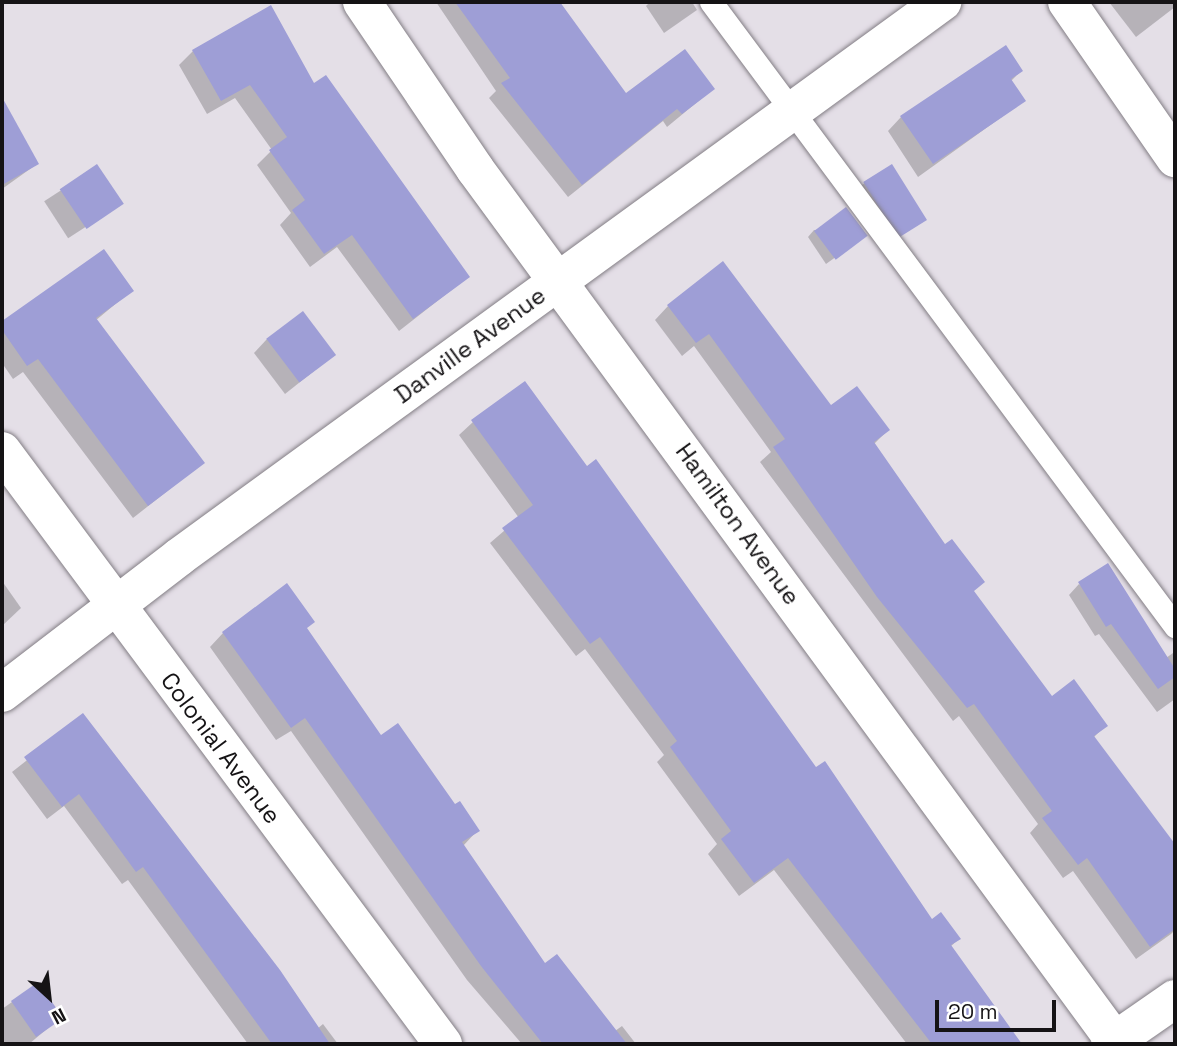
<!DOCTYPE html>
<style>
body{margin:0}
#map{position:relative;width:1177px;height:1046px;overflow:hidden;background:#e4dfe7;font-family:"Space Grotesk",sans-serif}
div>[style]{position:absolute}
.shadow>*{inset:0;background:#0003;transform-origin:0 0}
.building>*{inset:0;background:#9e9ed6;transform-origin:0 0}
.roads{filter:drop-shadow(0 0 2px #837e85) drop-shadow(0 0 2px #837e85)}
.service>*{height:23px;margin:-11.5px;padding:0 11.5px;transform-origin:11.5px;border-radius:11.5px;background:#fff}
.minor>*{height:38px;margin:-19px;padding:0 19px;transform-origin:19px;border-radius:19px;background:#fff}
.tertiary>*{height:38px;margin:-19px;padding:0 19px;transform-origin:19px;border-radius:19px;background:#fff}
span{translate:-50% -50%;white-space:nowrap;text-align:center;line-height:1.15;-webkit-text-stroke:7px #fff;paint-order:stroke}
.street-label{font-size:24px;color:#151315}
.frame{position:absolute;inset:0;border:4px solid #151315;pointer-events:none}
.north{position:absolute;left:14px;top:962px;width:70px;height:70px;-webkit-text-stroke:5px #fff;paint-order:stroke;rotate:153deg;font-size:19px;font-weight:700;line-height:28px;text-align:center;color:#151315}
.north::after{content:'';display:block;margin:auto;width:24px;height:32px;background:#151315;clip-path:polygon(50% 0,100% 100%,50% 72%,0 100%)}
.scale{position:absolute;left:935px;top:1000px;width:121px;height:32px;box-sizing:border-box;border:4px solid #151315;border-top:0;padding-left:9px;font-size:21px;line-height:24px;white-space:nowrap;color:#151315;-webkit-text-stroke:5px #fff;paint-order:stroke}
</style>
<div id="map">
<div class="shadow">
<i style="clip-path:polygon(436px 2px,556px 2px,626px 95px,713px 89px,667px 127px,663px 121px,568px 197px,489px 98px,496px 91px)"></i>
<i style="clip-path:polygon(650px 2px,692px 2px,697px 10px,664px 33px,646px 6px)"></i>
<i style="clip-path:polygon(1109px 2px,1175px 2px,1175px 7px,1136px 37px)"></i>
<i style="clip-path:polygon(193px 51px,313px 86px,468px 277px,399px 331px,337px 247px,310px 267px,280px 225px,291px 213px,257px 165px,272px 150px,235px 98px,207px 114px,179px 65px)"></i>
<i style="clip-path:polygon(1021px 71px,1011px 81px,1024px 101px,918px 177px,888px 131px,901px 117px)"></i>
<i style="clip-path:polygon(18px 131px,37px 164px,2px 189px,2px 140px)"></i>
<i style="left:891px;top:166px;width:63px;height:51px;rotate:57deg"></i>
<i style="left:97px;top:167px;width:44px;height:63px;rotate:57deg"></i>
<i style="clip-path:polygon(814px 230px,865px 236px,826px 264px,808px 237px)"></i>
<i style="clip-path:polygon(103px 252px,131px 291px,95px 321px,203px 463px,133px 518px,23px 372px,13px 379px,2px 363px,2px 324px)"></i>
<i style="clip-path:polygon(668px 306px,831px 408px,888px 430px,874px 444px,973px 592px,1052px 698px,1106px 725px,1093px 738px,1175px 847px,1175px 930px,1171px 934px,1136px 959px,1073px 871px,1063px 878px,1030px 833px,1038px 824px,959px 716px,953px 721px,760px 462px,771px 452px,694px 346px,682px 356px,655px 320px)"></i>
<i style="clip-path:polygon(267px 339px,334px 355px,285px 394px,254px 353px)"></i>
<i style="clip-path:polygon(473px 422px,587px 468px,931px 921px,959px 939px,950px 947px,1020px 1044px,907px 1044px,774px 870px,739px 896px,708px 854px,717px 844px,657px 762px,664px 755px,585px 649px,576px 656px,490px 543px,519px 518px,459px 435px)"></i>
<i style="clip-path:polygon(2px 581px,21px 608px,2px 626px)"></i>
<i style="clip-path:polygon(1079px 584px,1166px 658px,1173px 653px,1175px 656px,1175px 699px,1157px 712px,1099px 634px,1095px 636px,1069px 595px)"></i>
<i style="clip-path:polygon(305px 629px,380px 738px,477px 831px,463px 846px,545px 965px,615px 1031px,622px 1026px,636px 1044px,522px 1044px,467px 980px,291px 731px,276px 740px,210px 647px,223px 633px)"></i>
<i style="clip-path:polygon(83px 716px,317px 1029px,323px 1024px,338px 1044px,248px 1044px,128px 880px,122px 884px,64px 806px,47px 819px,12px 772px)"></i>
<i style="clip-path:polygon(38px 984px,61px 1017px,29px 1044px,2px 1044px,2px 1009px)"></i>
</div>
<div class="building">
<i style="clip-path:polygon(455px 2px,560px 2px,626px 93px,685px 49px,715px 89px,682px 114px,677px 109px,582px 185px,501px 83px,510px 78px)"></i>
<i style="clip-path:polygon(271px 5px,314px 83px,326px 75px,470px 277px,413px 319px,352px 235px,324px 254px,292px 210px,305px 200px,269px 150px,287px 137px,250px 85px,221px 101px,192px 50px)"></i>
<i style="clip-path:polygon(1006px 45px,1023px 71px,1011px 79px,1026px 101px,933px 164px,900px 116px)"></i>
<i style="clip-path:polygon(2px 97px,39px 164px,2px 185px)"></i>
<i style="left:97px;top:164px;width:48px;height:45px;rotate:56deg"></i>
<i style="left:892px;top:164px;width:66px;height:34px;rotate:58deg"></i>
<i style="left:846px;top:207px;width:36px;height:40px;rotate:53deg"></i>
<i style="clip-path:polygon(104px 249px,134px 291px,96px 318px,205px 463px,148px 506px,38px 359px,27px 366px,2px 330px,2px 321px)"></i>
<i style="clip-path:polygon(723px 261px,831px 405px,857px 386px,890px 430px,874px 442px,945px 544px,952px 539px,985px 582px,974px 591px,1052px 696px,1074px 679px,1108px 726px,1094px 736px,1175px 844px,1175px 929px,1150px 947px,1087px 858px,1078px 865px,1042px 818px,1052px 811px,974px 704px,967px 708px,877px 597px,773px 447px,785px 439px,709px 334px,696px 343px,667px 305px)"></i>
<i style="left:303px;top:311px;width:55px;height:46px;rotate:53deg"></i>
<i style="clip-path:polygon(525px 381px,587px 466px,596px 459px,816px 767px,825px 761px,932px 919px,941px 912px,961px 939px,951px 945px,1022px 1044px,932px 1044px,788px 858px,754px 883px,721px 839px,731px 831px,670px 747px,677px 741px,600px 637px,590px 644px,502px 528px,533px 505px,471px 420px)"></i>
<i style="clip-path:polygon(1108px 563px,1175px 669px,1175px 677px,1158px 689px,1111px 624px,1106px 627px,1078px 582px)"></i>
<i style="clip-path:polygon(287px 583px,315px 622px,307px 628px,381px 735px,398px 723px,455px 804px,460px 801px,480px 831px,462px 842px,545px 963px,557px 954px,627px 1044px,543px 1044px,481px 966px,305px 718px,291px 728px,222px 632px)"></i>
<i style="clip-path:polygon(83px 713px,280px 970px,330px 1044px,272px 1044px,143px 867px,136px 872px,79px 794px,62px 807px,24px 757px)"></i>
<i style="left:38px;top:982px;width:44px;height:33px;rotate:55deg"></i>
</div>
<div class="roads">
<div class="service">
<i style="left:711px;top:2px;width:778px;rotate:53.37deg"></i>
</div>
<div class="minor">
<i style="left:1067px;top:2px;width:190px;rotate:55.3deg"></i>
<i style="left:2px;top:451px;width:739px;rotate:53.36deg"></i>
<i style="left:2px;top:693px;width:223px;rotate:-37.5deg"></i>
<i style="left:179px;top:557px;width:944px;rotate:-36.03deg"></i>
</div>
<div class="tertiary">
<i style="left:362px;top:2px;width:202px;rotate:55.9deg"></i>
<i style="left:475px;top:169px;width:1085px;rotate:53.73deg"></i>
<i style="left:1110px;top:1044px;width:79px;rotate:-34.7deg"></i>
</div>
</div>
<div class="street-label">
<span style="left:470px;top:345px;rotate:-36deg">Danville Avenue</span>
<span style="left:738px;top:524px;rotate:54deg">Hamilton Avenue</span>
<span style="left:221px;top:748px;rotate:53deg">Colonial Avenue</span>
</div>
<div class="frame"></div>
<div class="north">N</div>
<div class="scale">20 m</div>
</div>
